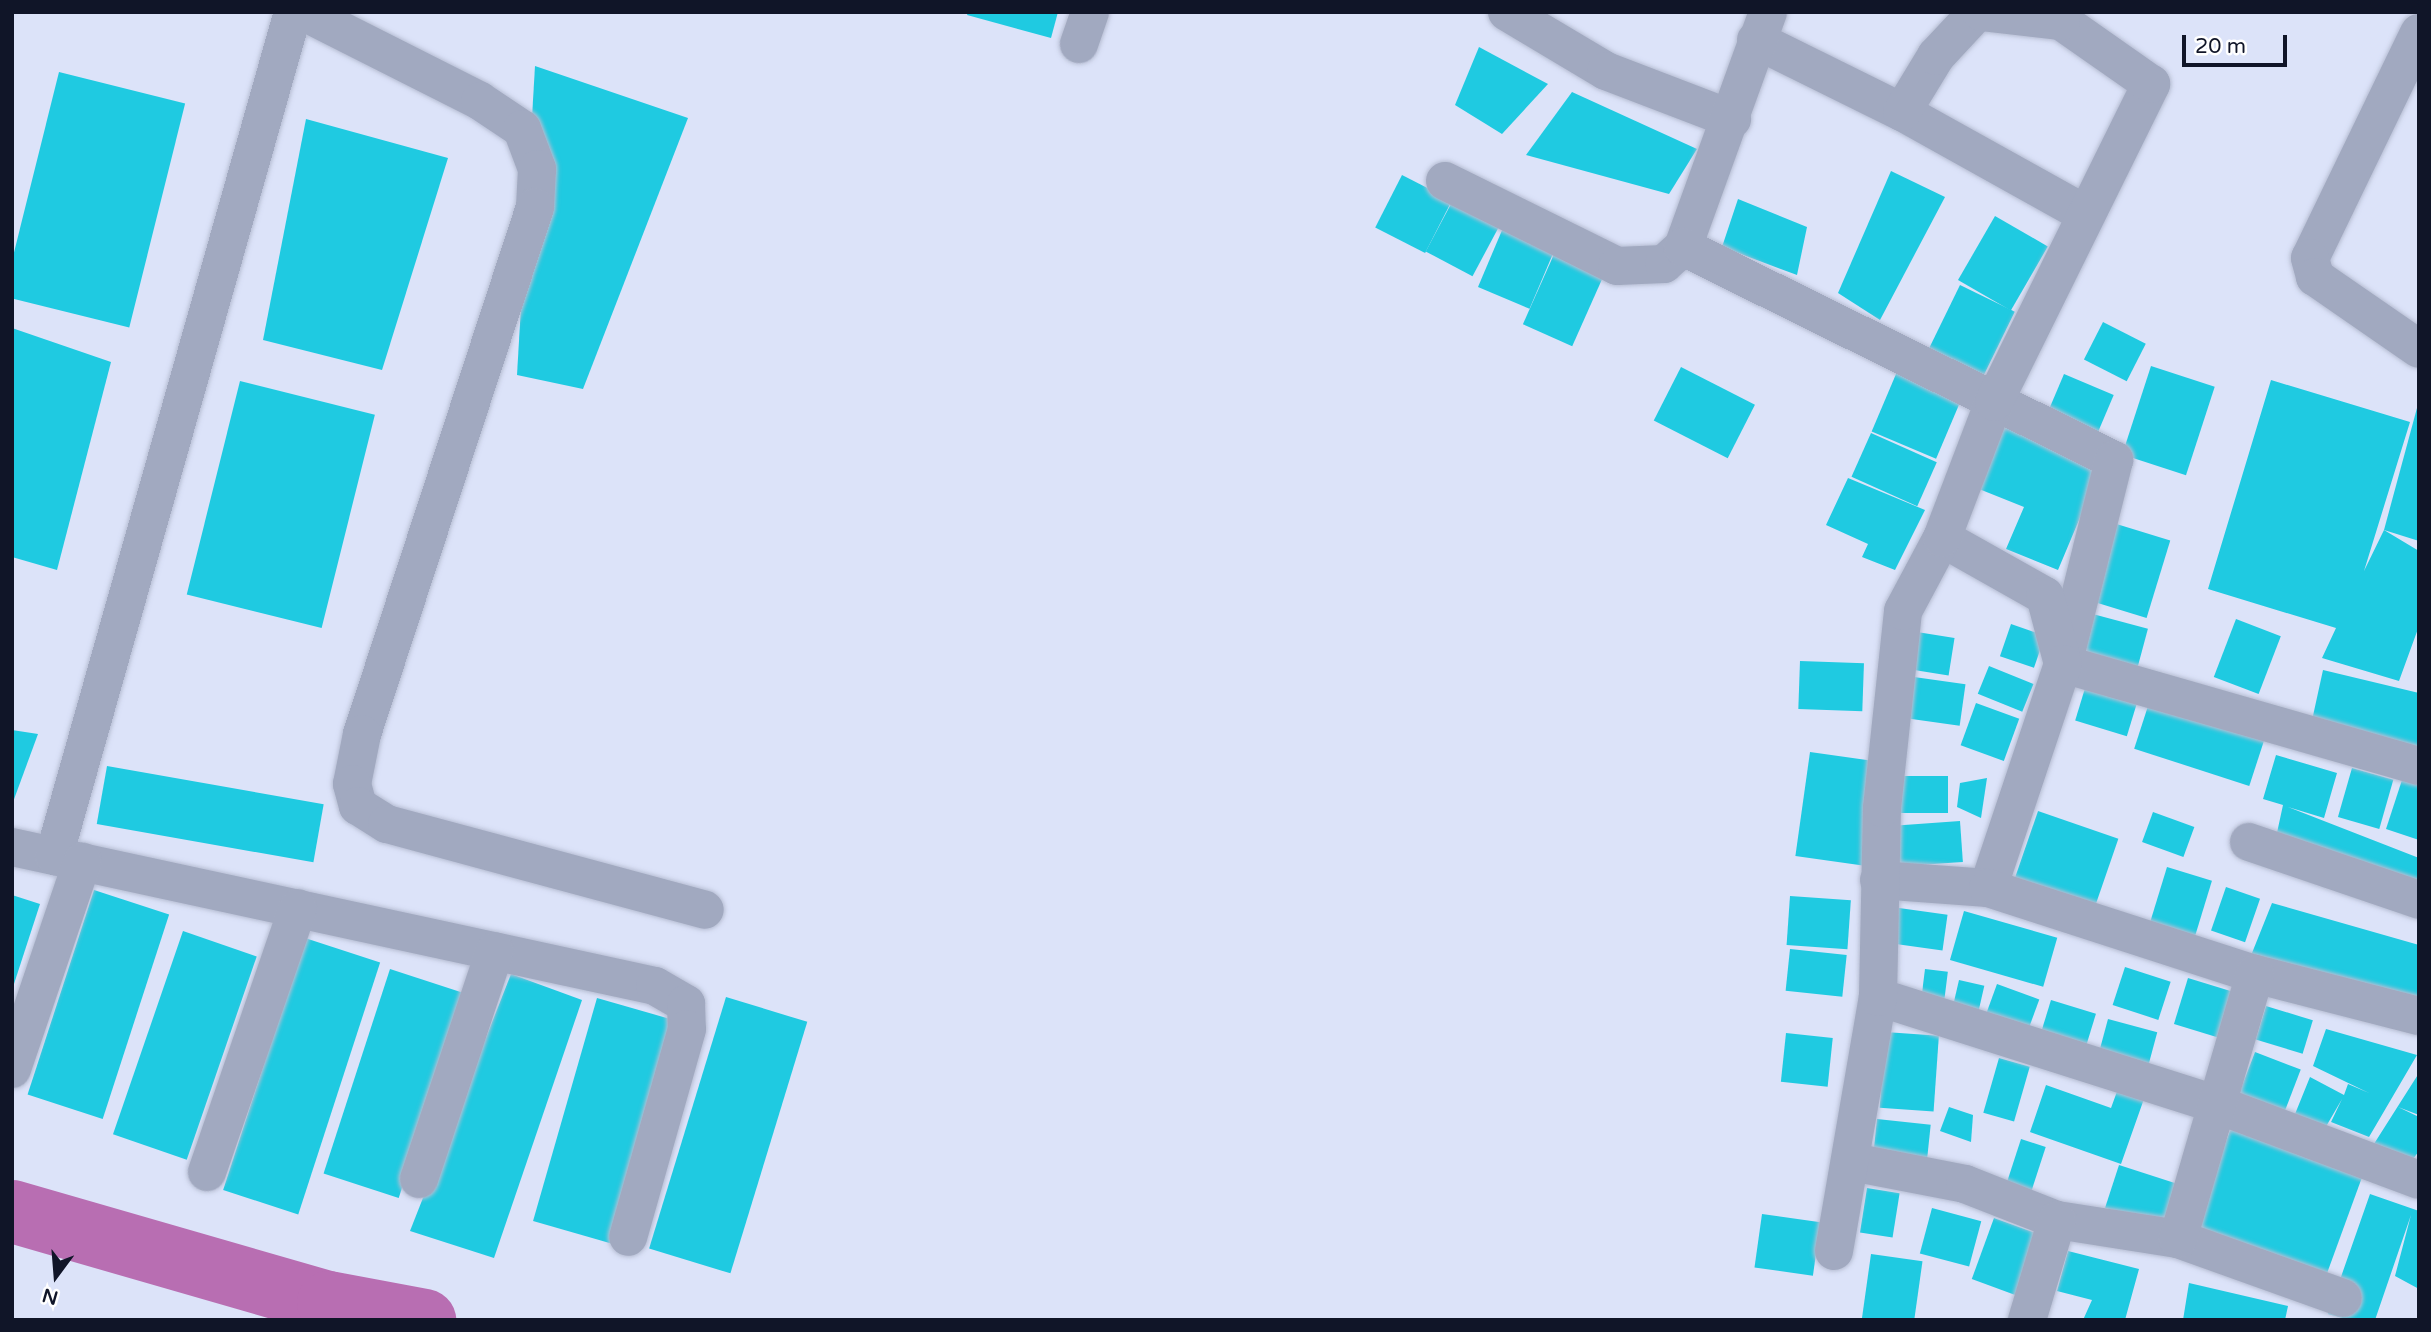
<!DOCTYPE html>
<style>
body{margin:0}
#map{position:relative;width:2431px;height:1332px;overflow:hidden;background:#dce3f9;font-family:"Varela Round",sans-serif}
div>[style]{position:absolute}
.river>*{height:63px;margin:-31.5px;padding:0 31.5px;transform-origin:31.5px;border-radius:31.5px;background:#b86eb2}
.building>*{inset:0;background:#1fcae1;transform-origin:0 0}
.roads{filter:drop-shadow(0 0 2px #b7bed3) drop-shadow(0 0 2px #b7bed3)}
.street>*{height:38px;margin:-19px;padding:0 19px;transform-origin:19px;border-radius:19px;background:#a1a9c0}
span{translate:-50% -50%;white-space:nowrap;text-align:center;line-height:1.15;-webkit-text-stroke:5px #fff;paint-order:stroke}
.frame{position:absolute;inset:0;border:14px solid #101528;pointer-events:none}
.north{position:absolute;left:21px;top:1241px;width:70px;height:70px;-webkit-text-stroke:5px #fff;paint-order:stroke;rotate:196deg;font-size:19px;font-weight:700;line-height:28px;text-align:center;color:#101528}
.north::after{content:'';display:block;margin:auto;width:24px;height:32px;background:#101528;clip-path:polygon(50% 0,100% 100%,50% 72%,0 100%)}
.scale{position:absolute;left:2182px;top:35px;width:105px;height:32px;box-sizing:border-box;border:4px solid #101528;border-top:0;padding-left:9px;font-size:21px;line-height:24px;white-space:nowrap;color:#101528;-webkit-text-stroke:5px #fff;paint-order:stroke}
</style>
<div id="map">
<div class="river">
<i style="left:12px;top:1211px;width:329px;rotate:16.1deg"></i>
<i style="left:328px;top:1302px;width:98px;rotate:10.6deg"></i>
</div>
<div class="building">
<i style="clip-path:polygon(1058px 12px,1051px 38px,967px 15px,968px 12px)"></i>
<i style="clip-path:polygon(1479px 47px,1548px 84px,1502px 134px,1455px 105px)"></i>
<i style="clip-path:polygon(535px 66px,688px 118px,583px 389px,517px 375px)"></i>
<i style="left:59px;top:72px;width:130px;height:231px;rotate:14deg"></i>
<i style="clip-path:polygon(1572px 92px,1697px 149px,1669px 194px,1526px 155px)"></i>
<i style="clip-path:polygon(306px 119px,448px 158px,382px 370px,263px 340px)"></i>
<i style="clip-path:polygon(1891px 171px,1945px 197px,1880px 320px,1838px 293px)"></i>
<i style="left:1402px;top:175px;width:56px;height:59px;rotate:27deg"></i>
<i style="clip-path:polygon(1738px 199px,1807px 227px,1797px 275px,1722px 247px)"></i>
<i style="left:1452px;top:202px;width:53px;height:56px;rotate:28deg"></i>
<i style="left:1995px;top:216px;width:61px;height:74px;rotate:30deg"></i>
<i style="left:1503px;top:228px;width:56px;height:64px;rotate:23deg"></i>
<i style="left:1555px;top:252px;width:54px;height:79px;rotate:24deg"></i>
<i style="left:1960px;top:285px;width:61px;height:83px;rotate:26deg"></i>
<i style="left:2103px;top:322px;width:48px;height:42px;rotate:27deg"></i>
<i style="clip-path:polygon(12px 328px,111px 362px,57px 570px,12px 557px)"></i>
<i style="left:2151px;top:366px;width:67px;height:93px;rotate:18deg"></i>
<i style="left:1681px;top:367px;width:83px;height:60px;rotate:27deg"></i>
<i style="left:1899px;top:367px;width:70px;height:70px;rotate:23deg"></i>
<i style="left:2064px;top:374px;width:54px;height:42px;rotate:23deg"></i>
<i style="clip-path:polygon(2271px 380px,2410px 422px,2364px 571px,2384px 530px,2419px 551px,2419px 626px,2399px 681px,2322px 658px,2336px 628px,2208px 589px)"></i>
<i style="left:240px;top:381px;width:139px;height:220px;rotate:14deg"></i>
<i style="clip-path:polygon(2417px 408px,2419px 409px,2419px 541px,2384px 530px)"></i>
<i style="clip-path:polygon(2002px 421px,2103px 463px,2058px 570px,2006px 549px,2024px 507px,1974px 487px)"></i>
<i style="left:1871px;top:433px;width:72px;height:48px;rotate:24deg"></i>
<i style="clip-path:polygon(1848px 478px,1925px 510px,1895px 570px,1862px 557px,1868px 544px,1826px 525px)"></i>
<i style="left:2110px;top:522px;width:63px;height:81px;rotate:17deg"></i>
<i style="left:2089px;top:613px;width:61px;height:43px;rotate:15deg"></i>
<i style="left:2236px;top:619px;width:48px;height:62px;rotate:21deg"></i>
<i style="left:2011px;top:624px;width:36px;height:34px;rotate:19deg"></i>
<i style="left:1917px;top:632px;width:38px;height:38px;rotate:9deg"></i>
<i style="left:1800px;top:661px;width:64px;height:48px;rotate:2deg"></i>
<i style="left:1989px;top:666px;width:48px;height:30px;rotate:22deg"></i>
<i style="clip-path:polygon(2323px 670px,2419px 693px,2419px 754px,2311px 725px)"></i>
<i style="left:1914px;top:677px;width:52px;height:42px;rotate:8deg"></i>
<i style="left:2086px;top:685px;width:54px;height:37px;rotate:17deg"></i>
<i style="left:1976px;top:703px;width:46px;height:45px;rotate:20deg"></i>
<i style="left:2149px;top:703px;width:121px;height:48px;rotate:18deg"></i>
<i style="clip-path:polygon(12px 730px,38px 734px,13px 802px,12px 802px)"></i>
<i style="left:1810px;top:752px;width:68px;height:105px;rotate:8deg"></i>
<i style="clip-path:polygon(2276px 755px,2337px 773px,2324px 818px,2288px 807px,2419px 858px,2419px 895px,2275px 842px,2283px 805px,2263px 799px)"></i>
<i style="left:107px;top:766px;width:220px;height:59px;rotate:10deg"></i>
<i style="left:2352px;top:768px;width:43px;height:51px;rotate:16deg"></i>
<i style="left:1898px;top:776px;width:50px;height:37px"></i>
<i style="clip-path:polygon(1987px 778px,1981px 818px,1957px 807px,1960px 783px)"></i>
<i style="clip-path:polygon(2402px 780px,2419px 785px,2419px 840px,2386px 829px)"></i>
<i style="left:2038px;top:811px;width:85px;height:76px;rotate:19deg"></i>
<i style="left:2153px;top:812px;width:44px;height:32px;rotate:20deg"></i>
<i style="left:1960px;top:821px;width:41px;height:63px;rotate:86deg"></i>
<i style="left:2167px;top:867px;width:47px;height:63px;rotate:17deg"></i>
<i style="left:2226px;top:887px;width:36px;height:46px;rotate:19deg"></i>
<i style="left:94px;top:890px;width:79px;height:215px;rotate:18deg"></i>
<i style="clip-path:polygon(12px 895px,40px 904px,13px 987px,12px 987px)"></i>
<i style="left:1790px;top:896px;width:61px;height:49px;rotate:4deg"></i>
<i style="clip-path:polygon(2272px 903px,2419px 945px,2419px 1015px,2250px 958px)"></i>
<i style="left:1899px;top:908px;width:49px;height:36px;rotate:8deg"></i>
<i style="left:1964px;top:911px;width:97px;height:51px;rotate:16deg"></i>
<i style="left:183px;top:931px;width:78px;height:215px;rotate:19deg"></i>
<i style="left:305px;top:938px;width:79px;height:265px;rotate:18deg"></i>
<i style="left:1790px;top:949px;width:57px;height:42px;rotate:6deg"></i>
<i style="left:2125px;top:967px;width:48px;height:40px;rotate:18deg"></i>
<i style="left:390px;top:969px;width:79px;height:215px;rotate:18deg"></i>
<i style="left:1925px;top:969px;width:23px;height:27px;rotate:7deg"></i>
<i style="clip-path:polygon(511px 974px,582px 1000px,494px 1258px,410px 1231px)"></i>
<i style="left:2188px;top:978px;width:53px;height:48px;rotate:17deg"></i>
<i style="left:1959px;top:980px;width:26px;height:28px;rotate:13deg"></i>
<i style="left:1997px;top:984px;width:45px;height:35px;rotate:20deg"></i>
<i style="left:726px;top:997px;width:85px;height:263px;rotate:17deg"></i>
<i style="left:597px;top:998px;width:85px;height:232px;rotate:16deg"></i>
<i style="left:2051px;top:1000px;width:47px;height:38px;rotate:17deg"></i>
<i style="left:2266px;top:1006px;width:49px;height:35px;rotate:17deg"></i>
<i style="left:2108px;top:1019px;width:51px;height:34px;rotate:15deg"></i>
<i style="clip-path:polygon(2326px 1029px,2417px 1055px,2369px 1137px,2331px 1122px,2342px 1099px,2324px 1130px,2293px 1119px,2310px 1077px,2344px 1095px,2348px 1084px,2369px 1093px,2313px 1066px)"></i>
<i style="left:1885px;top:1032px;width:54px;height:76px;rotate:4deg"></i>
<i style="left:1786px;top:1033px;width:47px;height:49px;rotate:6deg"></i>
<i style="left:2255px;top:1052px;width:49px;height:48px;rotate:21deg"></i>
<i style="left:1999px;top:1058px;width:32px;height:57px;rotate:16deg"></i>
<i style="clip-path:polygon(2419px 1073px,2419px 1115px,2398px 1107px,2419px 1117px,2419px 1151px,2410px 1163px,2372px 1147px)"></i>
<i style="clip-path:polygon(2046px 1085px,2111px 1108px,2119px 1086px,2145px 1096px,2121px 1164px,2030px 1132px)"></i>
<i style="clip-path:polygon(1949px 1107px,1973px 1115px,1971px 1142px,1940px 1131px)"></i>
<i style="left:1877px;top:1119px;width:54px;height:38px;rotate:6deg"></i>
<i style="left:2232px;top:1125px;width:140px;height:110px;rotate:20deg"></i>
<i style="left:2021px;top:1139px;width:26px;height:51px;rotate:18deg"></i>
<i style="left:2119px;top:1165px;width:61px;height:45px;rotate:18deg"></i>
<i style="left:1867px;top:1188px;width:33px;height:45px;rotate:9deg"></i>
<i style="clip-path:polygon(2370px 1194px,2419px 1211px,2419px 1289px,2395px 1276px,2411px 1215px,2375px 1320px,2350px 1320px,2328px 1314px)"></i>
<i style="left:1932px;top:1208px;width:51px;height:47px;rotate:15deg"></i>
<i style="left:1762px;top:1214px;width:59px;height:54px;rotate:8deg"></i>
<i style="left:1994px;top:1218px;width:47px;height:65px;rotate:20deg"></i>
<i style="clip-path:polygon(2068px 1251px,2139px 1269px,2125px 1320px,2083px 1320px,2092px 1300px,2057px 1291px)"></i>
<i style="left:1871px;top:1254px;width:52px;height:67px;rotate:8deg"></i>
<i style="clip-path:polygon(2189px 1283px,2288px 1306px,2285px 1320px,2183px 1320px)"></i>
</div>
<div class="roads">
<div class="street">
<i style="left:304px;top:12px;width:197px;rotate:26.8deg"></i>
<i style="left:480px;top:101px;width:50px;rotate:33.7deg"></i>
<i style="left:522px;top:129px;width:43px;rotate:69.4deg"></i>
<i style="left:537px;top:169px;width:38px;rotate:93deg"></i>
<i style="left:535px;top:207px;width:555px;rotate:108.17deg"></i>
<i style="left:362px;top:734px;width:51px;rotate:101.3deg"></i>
<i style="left:352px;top:784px;width:23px;rotate:75deg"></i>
<i style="left:358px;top:806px;width:34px;rotate:32deg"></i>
<i style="left:387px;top:824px;width:329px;rotate:15.1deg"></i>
<i style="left:1507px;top:12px;width:115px;rotate:30.8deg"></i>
<i style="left:1606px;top:71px;width:135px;rotate:20.9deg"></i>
<i style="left:2419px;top:33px;width:250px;rotate:115.8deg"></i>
<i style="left:2310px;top:258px;width:20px;rotate:75deg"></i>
<i style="left:2315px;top:277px;width:126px;rotate:34.7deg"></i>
<i style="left:1756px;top:40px;width:163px;rotate:26.3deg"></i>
<i style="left:1902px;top:112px;width:210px;rotate:29.1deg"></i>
<i style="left:1079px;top:44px;width:34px;rotate:-71deg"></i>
<i style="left:1902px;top:112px;width:66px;rotate:-58.7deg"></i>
<i style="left:1936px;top:56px;width:60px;rotate:-47deg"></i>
<i style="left:1445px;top:181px;width:192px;rotate:26.3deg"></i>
<i style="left:1617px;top:266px;width:47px;rotate:-2.4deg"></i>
<i style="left:1664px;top:264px;width:25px;rotate:-42deg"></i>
<i style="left:1683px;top:247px;width:250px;rotate:-70.1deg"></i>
<i style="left:1683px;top:247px;width:481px;rotate:26.3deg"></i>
<i style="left:2114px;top:460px;width:210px;rotate:104deg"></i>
<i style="left:2063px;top:664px;width:370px;rotate:16deg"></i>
<i style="left:1942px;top:538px;width:118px;rotate:29.4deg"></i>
<i style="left:2045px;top:596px;width:70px;rotate:75.2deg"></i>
<i style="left:2063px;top:664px;width:236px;rotate:108.5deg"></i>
<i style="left:2249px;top:842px;width:180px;rotate:18.8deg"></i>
<i style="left:12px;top:847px;width:658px;rotate:12.2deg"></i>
<i style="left:655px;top:986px;width:36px;rotate:30deg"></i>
<i style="left:686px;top:1004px;width:25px;rotate:88deg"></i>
<i style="left:687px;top:1029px;width:216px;rotate:105.8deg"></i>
<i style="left:54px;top:856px;width:877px;rotate:-74.19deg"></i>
<i style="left:1879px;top:880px;width:109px;rotate:4.2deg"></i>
<i style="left:1988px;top:888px;width:281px;rotate:17.9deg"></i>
<i style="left:2255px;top:974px;width:169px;rotate:14.4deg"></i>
<i style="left:1878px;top:997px;width:360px;rotate:17.6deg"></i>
<i style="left:2221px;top:1106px;width:211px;rotate:20.5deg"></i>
<i style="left:12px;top:1069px;width:219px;rotate:-71.3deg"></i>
<i style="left:1852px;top:1162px;width:115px;rotate:11deg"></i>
<i style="left:1965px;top:1184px;width:99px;rotate:21.4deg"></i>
<i style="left:2057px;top:1220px;width:122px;rotate:8.9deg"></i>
<i style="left:2178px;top:1239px;width:175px;rotate:19.7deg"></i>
<i style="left:207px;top:1172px;width:279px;rotate:-71deg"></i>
<i style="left:419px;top:1179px;width:240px;rotate:-71.6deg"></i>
<i style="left:2178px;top:1239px;width:276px;rotate:-73.8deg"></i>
<i style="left:1834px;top:1251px;width:258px;rotate:-80.2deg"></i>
<i style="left:1878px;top:997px;width:189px;rotate:-88.8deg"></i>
<i style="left:1882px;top:808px;width:198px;rotate:-83.9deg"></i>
<i style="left:1903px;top:611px;width:83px;rotate:-61.9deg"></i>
<i style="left:1942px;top:538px;width:146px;rotate:-69.1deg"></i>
<i style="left:1994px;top:402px;width:355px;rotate:-63.7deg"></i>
<i style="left:2151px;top:84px;width:110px;rotate:-145deg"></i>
<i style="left:2061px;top:21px;width:81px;rotate:-173.6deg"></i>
<i style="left:2027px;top:1320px;width:104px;rotate:-73.3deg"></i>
</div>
</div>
<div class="frame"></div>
<div class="north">N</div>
<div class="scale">20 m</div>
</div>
